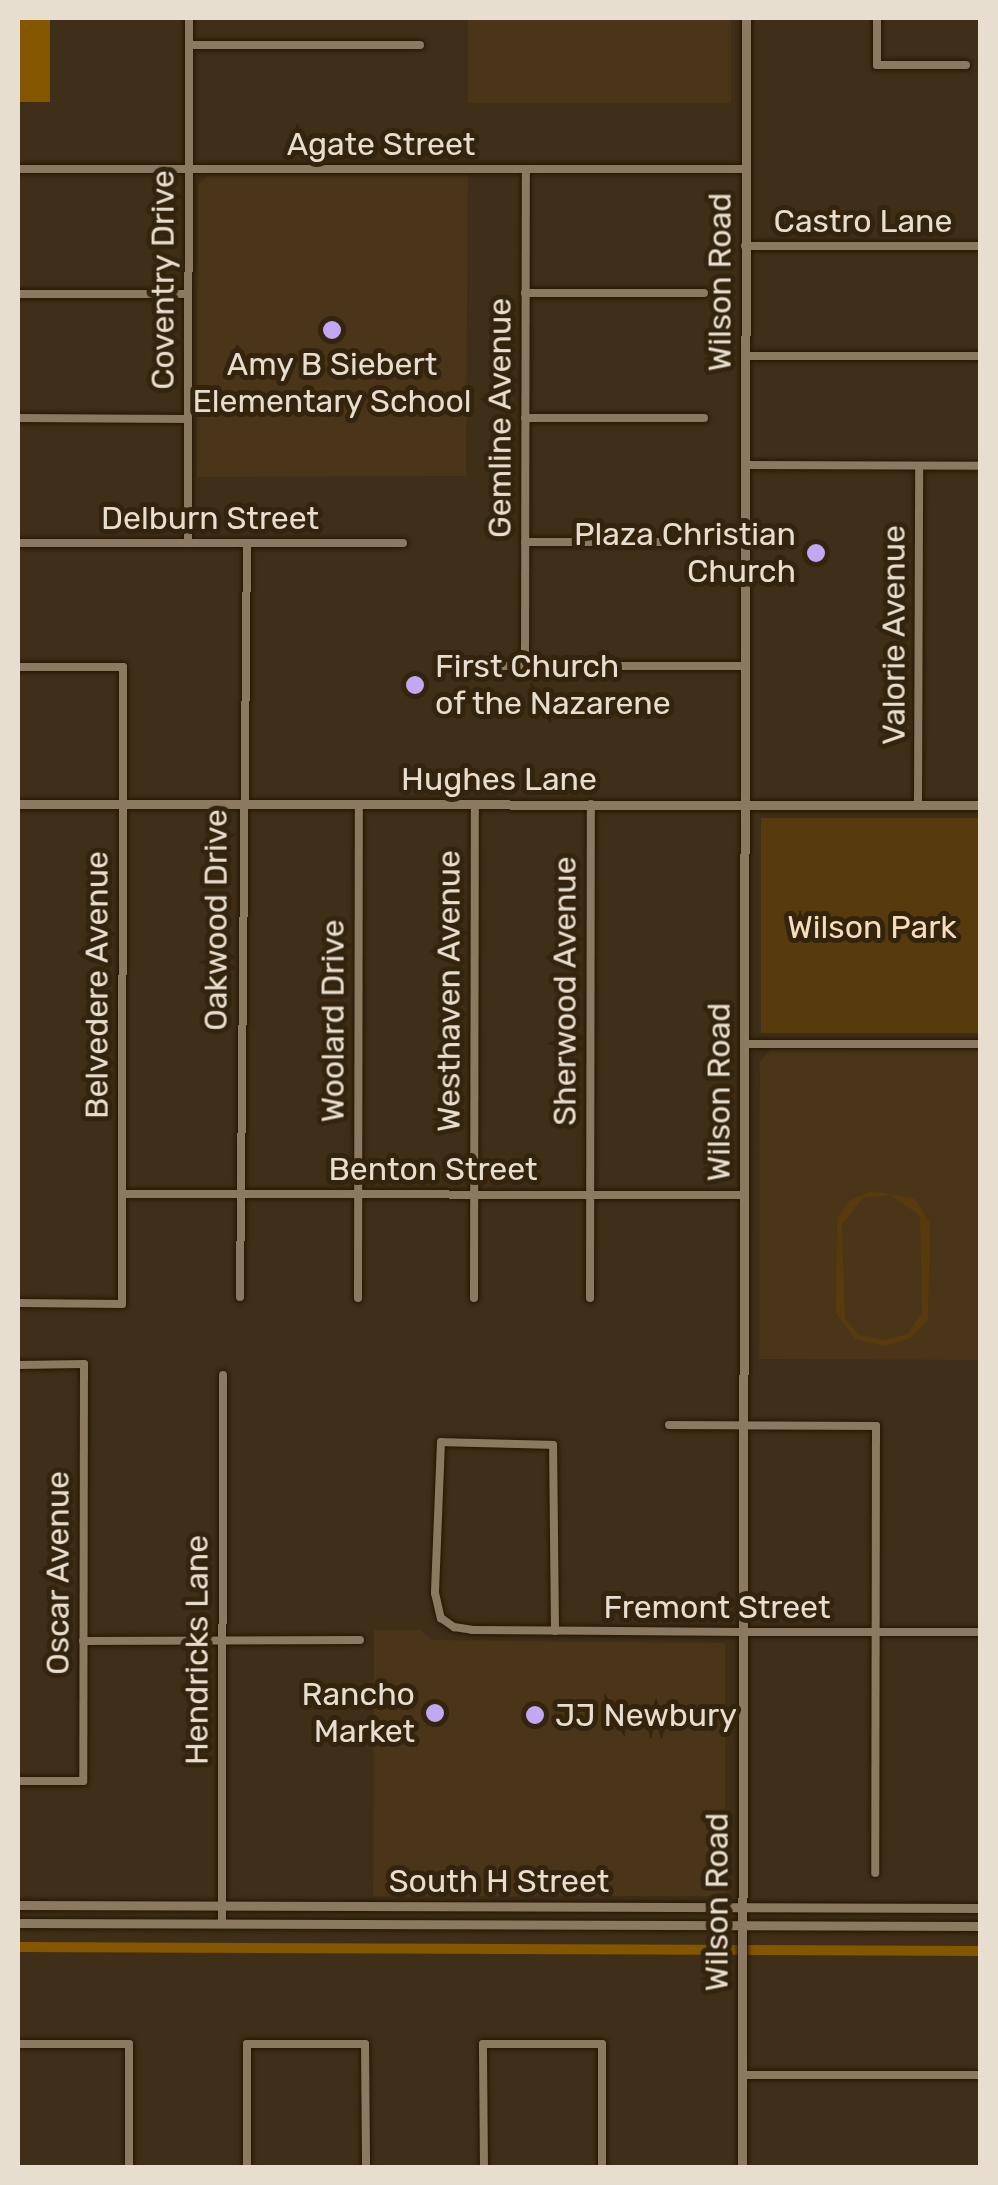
<!DOCTYPE html>
<style>
body{margin:0}
#map{position:relative;width:998px;height:2185px;overflow:hidden;background:#3f2e18;font-family:Rubik,sans-serif}
div>[style]{position:absolute}
.built>*{inset:0;background:#4a3518;transform-origin:0 0}
.green>*{inset:0;background:#583b0c;transform-origin:0 0}
.water>*{inset:0;background:#845600;transform-origin:0 0}
.canal>*{height:10px;margin:-5px;padding:0 5px;transform-origin:5px;border-radius:5px;background:#845600}
.roads{filter:drop-shadow(0 0 2px #251602) drop-shadow(0 0 2px #251602)}
.minor>*{height:8px;margin:-4px;padding:0 4px;transform-origin:4px;border-radius:4px;background:#8c7961}
.tertiary>*{height:9px;margin:-4.5px;padding:0 4.5px;transform-origin:4.5px;border-radius:4.5px;background:#8c7961}
.dots>*{width:28px;height:28px;translate:-50% -50%;box-sizing:border-box;border:5px solid #34240e;border-radius:50%}
span{translate:-50% -50%;white-space:nowrap;text-align:center;line-height:1.15;-webkit-text-stroke:10px #34240e;paint-order:stroke}
.street-label{font-size:32px;color:#e8ded0}
.poi-label{font-size:32px;color:#e8ded0}
.right{translate:-100% -50%;text-align:right}
.left{translate:0 -50%;text-align:left}
.park-label{font-size:32px;color:#f8ddbb}
.frame{position:absolute;inset:0;border:20px solid #e8ded0;pointer-events:none}
</style>
<div id="map">
<div class="built">
<i style="left:468px;top:18px;width:263px;height:85px"></i>
<i style="clip-path:polygon(209px 175px,468px 175px,466px 476px,197px 477px,198px 184px)"></i>
<i style="clip-path:polygon(771px 1049px,980px 1050px,980px 1360px,759px 1359px,760px 1062px)"></i>
<i style="clip-path:polygon(374px 1630px,421px 1630px,432px 1640px,725px 1643px,725px 1896px,373px 1896px)"></i>
</div>
<div class="green">
<i style="left:980px;top:818px;width:215px;height:219px;rotate:90deg"></i>
<i style="clip-path:polygon(evenodd,872px 1191px,915px 1199px,930px 1223px,928px 1320px,911px 1338px,884px 1346px,855px 1339px,836px 1313px,837px 1218px,849px 1201px,872px 1191px,891px 1195px,920px 1216px,922px 1312px,908px 1334px,883px 1340px,859px 1335px,845px 1319px,842px 1224px,863px 1198px,891px 1195px)"></i>
</div>
<div class="water">
<i style="left:18px;top:18px;width:32px;height:84px"></i>
</div>
<div class="canal">
<i style="left:18px;top:1947px;width:962px;rotate:0.24deg"></i>
</div>
<div class="roads">
<div class="minor">
<i style="left:877px;top:18px;width:47px;rotate:90deg"></i>
<i style="left:877px;top:65px;width:89px"></i>
<i style="left:189px;top:45px;width:231px"></i>
<i style="left:18px;top:169px;width:727px"></i>
<i style="left:745px;top:246px;width:235px"></i>
<i style="left:525px;top:293px;width:179px"></i>
<i style="left:18px;top:294px;width:170px"></i>
<i style="left:745px;top:356px;width:235px"></i>
<i style="left:18px;top:418px;width:170px;rotate:0.3deg"></i>
<i style="left:525px;top:418px;width:179px"></i>
<i style="left:745px;top:465px;width:235px;rotate:0.2deg"></i>
<i style="left:525px;top:542px;width:179px"></i>
<i style="left:18px;top:543px;width:385px"></i>
<i style="left:188px;top:543px;width:525px;rotate:-89.89deg"></i>
<i style="left:466px;top:666px;width:278px"></i>
<i style="left:525px;top:666px;width:497px;rotate:-89.9deg"></i>
<i style="left:18px;top:667px;width:105px"></i>
<i style="left:123px;top:667px;width:637px;rotate:90.09deg"></i>
<i style="left:122px;top:1304px;width:104px;rotate:-179.4deg"></i>
<i style="left:918px;top:805px;width:339px;rotate:-89.8deg"></i>
<i style="left:744px;top:1044px;width:236px"></i>
<i style="left:122px;top:1194px;width:621px;rotate:0.09deg"></i>
<i style="left:240px;top:1297px;width:754px;rotate:-89.47deg"></i>
<i style="left:358px;top:1298px;width:494px;rotate:-89.9deg"></i>
<i style="left:474px;top:1298px;width:494px;rotate:-89.9deg"></i>
<i style="left:590px;top:1298px;width:494px;rotate:-89.9deg"></i>
<i style="left:18px;top:1365px;width:66px;rotate:-0.9deg"></i>
<i style="left:84px;top:1364px;width:417px;rotate:90.1deg"></i>
<i style="left:83px;top:1781px;width:65px;rotate:180deg"></i>
<i style="left:669px;top:1425px;width:207px;rotate:0.3deg"></i>
<i style="left:876px;top:1426px;width:447px;rotate:90.1deg"></i>
<i style="left:555px;top:1631px;width:186px;rotate:-90.6deg"></i>
<i style="left:553px;top:1445px;width:112px;rotate:-178.5deg"></i>
<i style="left:441px;top:1442px;width:151px;rotate:92.3deg"></i>
<i style="left:435px;top:1593px;width:26px;rotate:77deg"></i>
<i style="left:441px;top:1618px;width:16px;rotate:35deg"></i>
<i style="left:454px;top:1627px;width:18px;rotate:9deg"></i>
<i style="left:472px;top:1630px;width:270px;rotate:0.4deg"></i>
<i style="left:742px;top:1632px;width:238px"></i>
<i style="left:83px;top:1641px;width:277px;rotate:-0.2deg"></i>
<i style="left:222px;top:1924px;width:549px;rotate:-89.9deg"></i>
<i style="left:18px;top:2044px;width:111px"></i>
<i style="left:129px;top:2044px;width:124px;rotate:90deg"></i>
<i style="left:742px;top:2075px;width:238px"></i>
<i style="left:247px;top:2168px;width:124px;rotate:-90deg"></i>
<i style="left:247px;top:2044px;width:118px"></i>
<i style="left:365px;top:2044px;width:124px;rotate:89.5deg"></i>
<i style="left:484px;top:2168px;width:124px;rotate:-90.5deg"></i>
<i style="left:483px;top:2044px;width:119px"></i>
<i style="left:602px;top:2044px;width:124px;rotate:90deg"></i>
</div>
<div class="tertiary">
<i style="left:18px;top:804px;width:962px;rotate:0.06deg"></i>
<i style="left:18px;top:1905px;width:962px;rotate:0.18deg"></i>
<i style="left:18px;top:1923px;width:962px;rotate:0.18deg"></i>
<i style="left:742px;top:2168px;width:2150px;rotate:-89.89deg"></i>
</div>
</div>
<div class="dots">
<i style="left:332px;top:330px;background:#c3a7f2"></i>
<i style="left:816px;top:553px;background:#c3a7f2"></i>
<i style="left:415px;top:685px;background:#c3a7f2"></i>
<i style="left:435px;top:1713px;background:#c3a7f2"></i>
<i style="left:535px;top:1715px;background:#c3a7f2"></i>
</div>
<div class="street-label">
<span style="left:381px;top:144px">Agate Street</span>
<span style="left:863px;top:221px">Castro Lane</span>
<span style="left:163px;top:280px;rotate:-90deg">Coventry Drive</span>
<span style="left:720px;top:282px;rotate:-90deg">Wilson Road</span>
<span style="left:500px;top:418px;rotate:-90deg">Gemline Avenue</span>
<span style="left:210px;top:518px">Delburn Street</span>
<span style="left:894px;top:635px;rotate:-90deg">Valorie Avenue</span>
<span style="left:499px;top:779px">Hughes Lane</span>
<span style="left:216px;top:920px;rotate:-90deg">Oakwood Drive</span>
<span style="left:97px;top:985px;rotate:-90deg">Belvedere Avenue</span>
<span style="left:449px;top:991px;rotate:-90deg">Westhaven Avenue</span>
<span style="left:565px;top:991px;rotate:-90deg">Sherwood Avenue</span>
<span style="left:333px;top:1021px;rotate:-90deg">Woolard Drive</span>
<span style="left:719px;top:1092px;rotate:-90deg">Wilson Road</span>
<span style="left:433px;top:1169px">Benton Street</span>
<span style="left:58px;top:1573px;rotate:-90deg">Oscar Avenue</span>
<span style="left:717px;top:1607px">Fremont Street</span>
<span style="left:197px;top:1650px;rotate:-90deg">Hendricks Lane</span>
<span style="left:499px;top:1881px">South H Street</span>
<span style="left:717px;top:1902px;rotate:-90deg">Wilson Road</span>
</div>
<div class="poi-label">
<span style="left:332px;top:383px">Amy B Siebert<br>Elementary School</span>
<span class="right" style="left:796px;top:553px">Plaza Christian<br>Church</span>
<span class="left" style="left:435px;top:685px">First Church<br>of the Nazarene</span>
<span class="right" style="left:415px;top:1713px">Rancho<br>Market</span>
<span class="left" style="left:555px;top:1715px">JJ Newbury</span>
</div>
<div class="park-label">
<span style="left:872px;top:927px">Wilson Park</span>
</div>
<div class="frame"></div>
</div>
